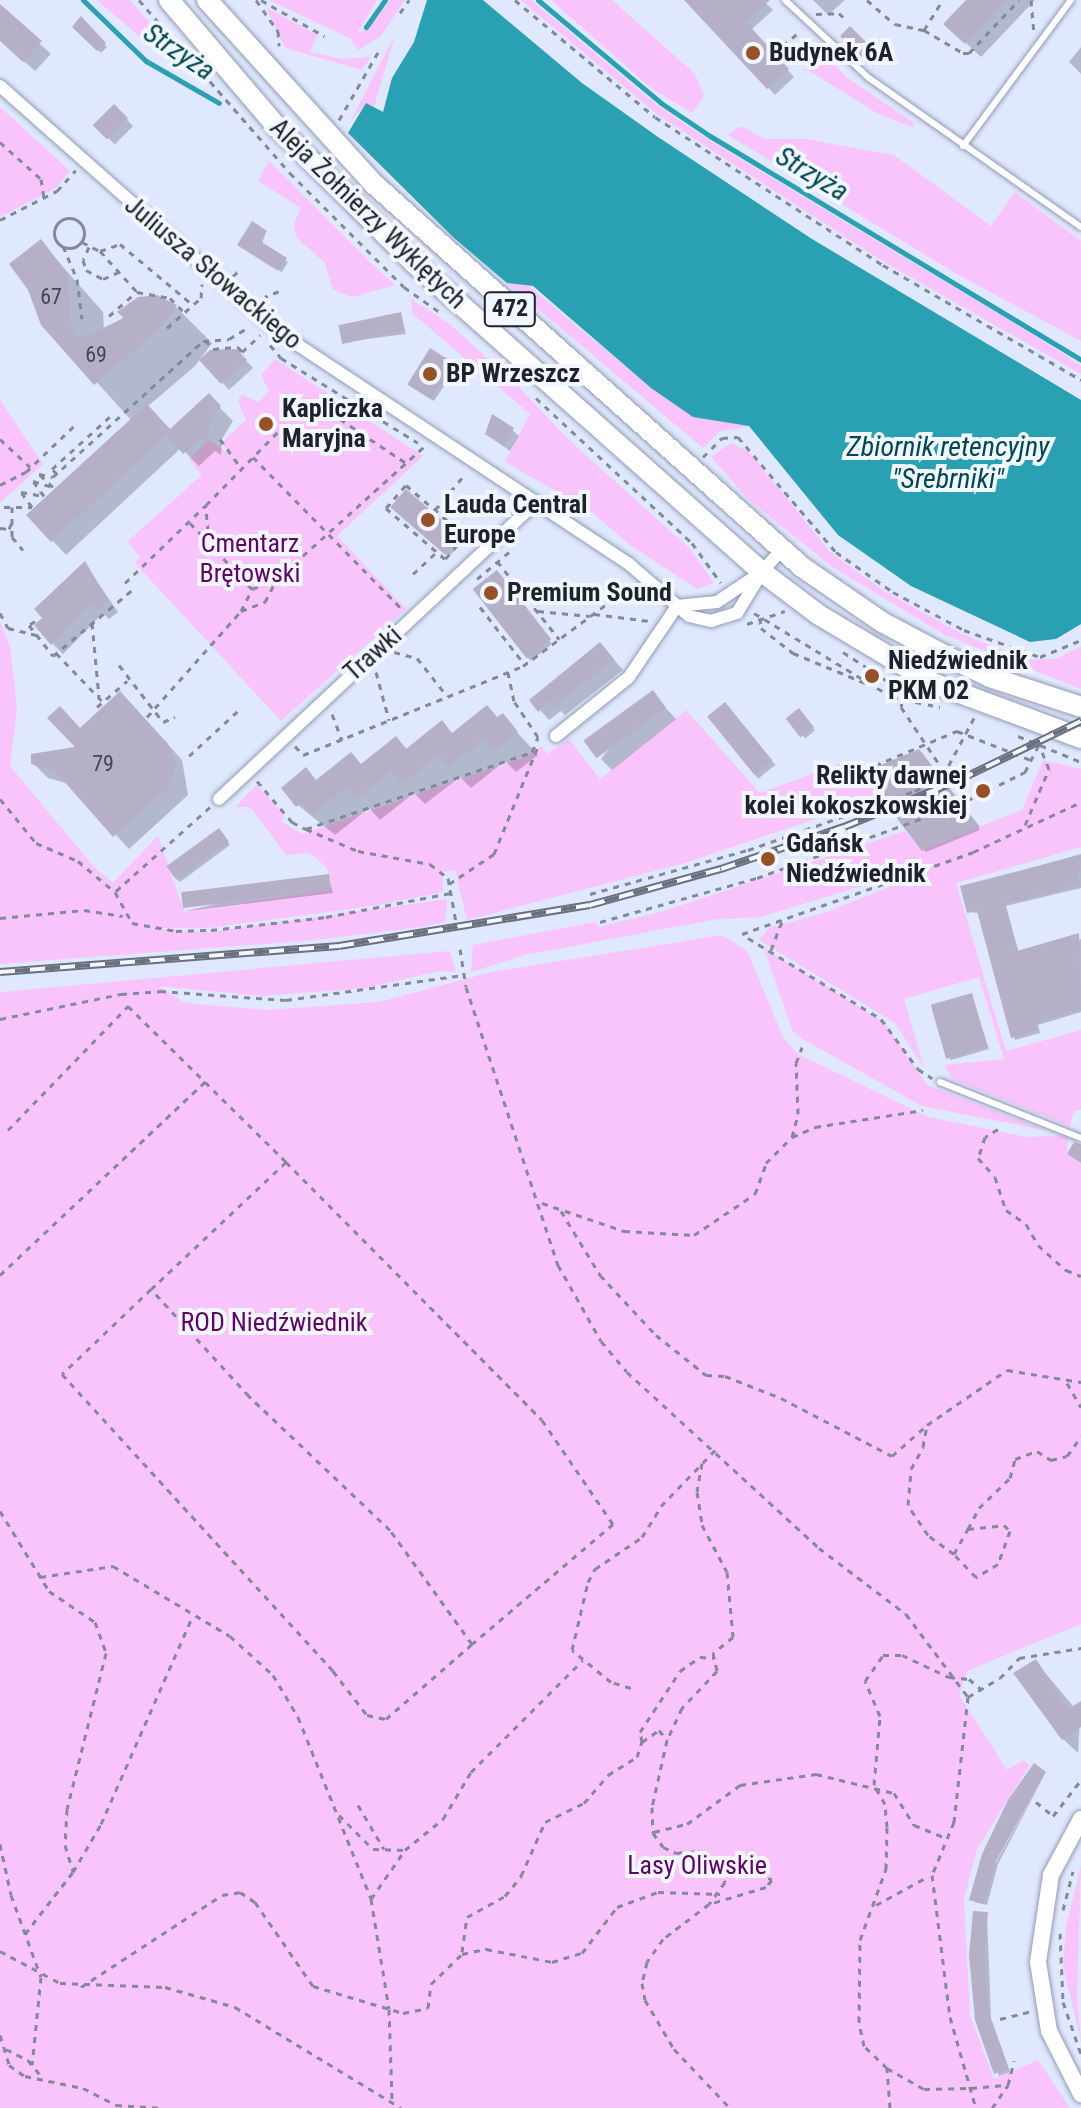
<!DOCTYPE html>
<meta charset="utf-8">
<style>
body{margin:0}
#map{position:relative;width:1081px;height:2108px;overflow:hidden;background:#dfe8ff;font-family:"Roboto Condensed",sans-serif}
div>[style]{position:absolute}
.green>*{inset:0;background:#f8c4fb}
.water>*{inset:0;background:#29a1b3}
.shadow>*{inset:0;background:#0003;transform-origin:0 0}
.stream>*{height:5px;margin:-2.5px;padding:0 2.5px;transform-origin:2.5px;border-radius:2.5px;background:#29a1b3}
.building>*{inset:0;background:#b5b0c6;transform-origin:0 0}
.path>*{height:3px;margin-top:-1.5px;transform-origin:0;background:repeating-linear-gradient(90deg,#838998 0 6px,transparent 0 12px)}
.path>.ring{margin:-1.5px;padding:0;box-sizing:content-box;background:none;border:3px solid #838998;border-radius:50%}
.roads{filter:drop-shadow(0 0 2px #929bb0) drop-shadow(0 0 2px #929bb0)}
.service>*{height:6px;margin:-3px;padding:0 3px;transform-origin:3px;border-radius:3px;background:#fff}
.minor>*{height:12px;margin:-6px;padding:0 6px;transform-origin:6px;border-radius:6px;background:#fff}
.tertiary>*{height:16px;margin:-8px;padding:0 8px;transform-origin:8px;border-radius:8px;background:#fff}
.primary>*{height:20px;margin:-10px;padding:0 10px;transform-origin:10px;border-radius:10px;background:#fff}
.rail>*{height:8px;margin-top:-4px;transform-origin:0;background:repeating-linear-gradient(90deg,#f2f6ff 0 15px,#6b707e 0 30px);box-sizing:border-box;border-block:2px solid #6b707e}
.dots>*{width:22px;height:22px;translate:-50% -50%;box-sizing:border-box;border:4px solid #f2f6ff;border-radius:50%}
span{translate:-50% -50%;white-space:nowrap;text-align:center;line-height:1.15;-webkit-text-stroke:8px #f2f6ff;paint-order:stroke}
.number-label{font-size:22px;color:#444651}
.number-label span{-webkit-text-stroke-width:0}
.shield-label span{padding:2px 6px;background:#f2f6ff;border:2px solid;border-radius:6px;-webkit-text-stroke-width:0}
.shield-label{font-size:24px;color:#1f222a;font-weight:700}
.poi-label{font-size:26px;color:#1f222a;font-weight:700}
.left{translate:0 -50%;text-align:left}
.right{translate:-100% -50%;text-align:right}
.street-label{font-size:26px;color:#1f222a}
.park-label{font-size:26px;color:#600567}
.water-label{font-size:28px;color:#004852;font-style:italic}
</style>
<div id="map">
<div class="green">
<i style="clip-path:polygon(97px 0,130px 0,171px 47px,163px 57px)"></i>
<i style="clip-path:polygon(269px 0,377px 0,357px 33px,368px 29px,390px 0,405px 0,381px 36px,358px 50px,351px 39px)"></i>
<i style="clip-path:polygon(521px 0,531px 0,657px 105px,707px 139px,1032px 334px,1081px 366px,1081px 374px,884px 262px,658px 115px)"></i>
<i style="clip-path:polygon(551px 0,612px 0,695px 74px,704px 96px,692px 113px,651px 88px)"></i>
<i style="clip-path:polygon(266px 7px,317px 35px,310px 52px,342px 59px,371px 57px,362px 70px,285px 48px)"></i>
<i style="clip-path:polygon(395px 35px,374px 107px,366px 104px,350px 122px)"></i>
<i style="clip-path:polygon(822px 51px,845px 76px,914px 123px,913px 127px,880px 115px,806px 69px)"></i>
<i style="clip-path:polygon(0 107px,70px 171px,56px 188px,0 217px)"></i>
<i style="clip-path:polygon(741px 126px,765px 139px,805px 139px,894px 155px,991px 226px,1015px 192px,1081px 241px,1081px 341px,957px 274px,728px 135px)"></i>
<i style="clip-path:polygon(269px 161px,375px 267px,395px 285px,352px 297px,333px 290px,325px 263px,296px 237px,294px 223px,301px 208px,258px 181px)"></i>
<i style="clip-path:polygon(524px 282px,651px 388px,678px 405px,749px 426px,719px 432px,703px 448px,507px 283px)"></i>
<i style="clip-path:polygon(411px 299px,447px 322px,514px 382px,565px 436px,690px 549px,714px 583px,697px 589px,630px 545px,592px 512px,505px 462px,530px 414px,413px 314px)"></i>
<i style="clip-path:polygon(275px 359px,423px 456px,337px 536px,406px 609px,281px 721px,135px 563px,140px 557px,128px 541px,202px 475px,189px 459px,210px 440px,234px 458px,221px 443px,246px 420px,238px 400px,242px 394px,258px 402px,269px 391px,261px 375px)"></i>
<i style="clip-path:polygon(0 400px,43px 464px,0 503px)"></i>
<i style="clip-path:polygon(731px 443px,749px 452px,831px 553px,884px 591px,960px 633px,1026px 660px,1056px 659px,1081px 646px,1081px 689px,945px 635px,831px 566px,748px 499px,711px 457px)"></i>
<i style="clip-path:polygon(0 622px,10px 646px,17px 709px,10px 766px,94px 867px,113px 883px,158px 836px,184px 911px,331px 890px,328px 870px,317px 858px,308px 853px,286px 855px,250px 807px,235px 807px,257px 785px,285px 816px,281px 821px,302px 834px,528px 756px,541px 746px,547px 754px,569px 739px,600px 779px,686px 710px,760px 793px,842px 763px,852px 781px,868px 781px,880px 797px,685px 863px,467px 920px,455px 870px,442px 872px,443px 892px,378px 905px,209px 928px,142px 928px,209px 932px,447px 899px,445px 922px,420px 927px,315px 940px,0 964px)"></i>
<i style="clip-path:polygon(1043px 760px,1081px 769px,1081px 847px,956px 883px,1006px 1051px,1081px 1030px,1081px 1110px,1074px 1111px,1070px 1126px,952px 1079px,945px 1065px,1004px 1059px,979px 977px,904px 999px,924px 1068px,895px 1023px,759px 940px,769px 928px,827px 912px,894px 885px,891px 877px,760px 917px,717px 919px,525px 955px,471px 972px,473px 945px,595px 922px,599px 927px,664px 911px,905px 831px,922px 850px,1022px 810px)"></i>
<i style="clip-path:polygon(722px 935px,747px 951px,784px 1039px,798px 1054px,928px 1117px,1027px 1137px,1068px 1135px,1067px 1154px,1081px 1163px,1081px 1624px,967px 1671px,959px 1695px,1007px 1770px,1024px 1760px,1029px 1766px,977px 1849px,964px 1899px,970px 2016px,994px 2079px,1038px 2060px,1070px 2108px,0 2108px,0 992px,450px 951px,456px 972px,439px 971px,366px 988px,262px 996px,159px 986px,185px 1003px,268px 1010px,379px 1002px,492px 972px)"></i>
<i style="clip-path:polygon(764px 948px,885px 1023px,927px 1085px,1045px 1130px,922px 1106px,804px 1040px,792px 1030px)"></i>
<i style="clip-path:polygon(1081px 1865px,1077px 1994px,1081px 2042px,1063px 1966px,1066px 1927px)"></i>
</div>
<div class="water">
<i style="clip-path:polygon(427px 0,483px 0,582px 83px,658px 137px,812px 239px,1081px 400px,1081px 624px,1056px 639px,1030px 642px,911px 586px,838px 535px,749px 426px,693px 417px,651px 388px,533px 286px,507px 283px,454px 238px,348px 133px,366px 103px,383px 112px,392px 78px,414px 42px)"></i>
</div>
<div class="shadow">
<i style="clip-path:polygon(687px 0,763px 0,773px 10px,751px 30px,794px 77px,775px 95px)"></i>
<i style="clip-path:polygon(813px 0,845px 0,828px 15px)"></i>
<i style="clip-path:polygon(969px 0,1035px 0,981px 57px,946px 24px)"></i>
<i style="clip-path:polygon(0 8px,51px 54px,35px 71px,0 40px)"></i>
<i style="clip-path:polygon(81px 19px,107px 47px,101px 53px,75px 27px)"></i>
<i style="left:850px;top:29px;width:42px;height:10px;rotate:45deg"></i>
<i style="clip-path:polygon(1081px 47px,1081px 74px,1069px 62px)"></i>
<i style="left:114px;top:107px;width:27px;height:26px;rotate:45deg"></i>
<i style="clip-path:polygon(266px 232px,262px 244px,288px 262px,282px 272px,242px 247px)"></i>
<i style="clip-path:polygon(40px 241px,103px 312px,104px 330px,156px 297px,176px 307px,212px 343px,195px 366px,147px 407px,170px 431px,208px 396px,233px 421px,222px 439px,221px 455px,215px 451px,199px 466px,181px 448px,66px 555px,29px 515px,132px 421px,44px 324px)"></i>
<i style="clip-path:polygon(400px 314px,406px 334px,344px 342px)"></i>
<i style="clip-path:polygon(431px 350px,456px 368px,434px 401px,412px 387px)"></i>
<i style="clip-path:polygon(237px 351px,253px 368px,229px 390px,202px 360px)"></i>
<i style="clip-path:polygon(512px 430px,519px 436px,510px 451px,487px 434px)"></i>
<i style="left:406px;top:492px;width:75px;height:20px;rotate:41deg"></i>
<i style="clip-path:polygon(85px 564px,118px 612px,109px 619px,103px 613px,63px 654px,52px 643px)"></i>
<i style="clip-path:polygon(499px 575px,552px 644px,531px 661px,528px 658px)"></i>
<i style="clip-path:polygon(610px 655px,623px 670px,565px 715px,561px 711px,549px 720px,540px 710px)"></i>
<i style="clip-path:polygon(652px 693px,676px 719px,612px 770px,601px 759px)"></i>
<i style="clip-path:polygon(135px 708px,182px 760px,188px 795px,129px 849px,69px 784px,48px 778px,33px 763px,79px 748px,81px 730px)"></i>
<i style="left:730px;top:709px;width:72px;height:22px;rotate:51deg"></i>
<i style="left:799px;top:711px;width:25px;height:13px;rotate:50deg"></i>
<i style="clip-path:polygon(502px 716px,538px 755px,516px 772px,505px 761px,471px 788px,460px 777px,425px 804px,414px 793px,380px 820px,369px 808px,335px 835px,298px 805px,317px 782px,362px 766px,396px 739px,408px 750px)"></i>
<i style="clip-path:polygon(922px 755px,980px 830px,926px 852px,923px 849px)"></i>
<i style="clip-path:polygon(221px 833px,230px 845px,180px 882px,168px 867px)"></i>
<i style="clip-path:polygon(1081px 854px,1081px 888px,1006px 906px,1019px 953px,1081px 939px,1081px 1012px,1038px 1025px,1040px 1033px,1015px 1040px,979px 913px,969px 912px,962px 887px)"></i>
<i style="clip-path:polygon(328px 877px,333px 893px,186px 911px)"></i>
<i style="clip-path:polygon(971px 995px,989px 1049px,951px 1060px,948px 1057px)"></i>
<i style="clip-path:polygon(1036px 1662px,1073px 1706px,1081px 1701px,1078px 1753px,1063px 1739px)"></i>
<i style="clip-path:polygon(1045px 1774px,998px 1864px,987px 1905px,974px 1902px)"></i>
<i style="clip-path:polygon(987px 1914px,991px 2018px,1010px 2072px,999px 2076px,977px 2019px)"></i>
</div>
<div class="stream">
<i style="left:83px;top:0;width:88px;rotate:44.1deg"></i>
<i style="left:146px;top:61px;width:84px;rotate:29.9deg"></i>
<i style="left:538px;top:0;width:160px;rotate:39.9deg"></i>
<i style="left:661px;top:103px;width:59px;rotate:34deg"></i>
<i style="left:710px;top:136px;width:433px;rotate:31.1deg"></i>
<i style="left:366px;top:27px;width:33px;rotate:-55deg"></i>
</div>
<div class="building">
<i style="clip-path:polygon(684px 0,770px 0,746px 22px,789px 69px,767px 89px)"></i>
<i style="clip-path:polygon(966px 0,1007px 0,965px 44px,943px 24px)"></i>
<i style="clip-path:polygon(0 4px,42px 41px,23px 62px,0 41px)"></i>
<i style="clip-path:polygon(81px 16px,106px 43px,97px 51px,72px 27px)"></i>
<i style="left:850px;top:26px;width:30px;height:14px;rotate:45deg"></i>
<i style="left:114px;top:104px;width:20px;height:30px;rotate:45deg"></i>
<i style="clip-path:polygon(252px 221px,267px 231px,260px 241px,287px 258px,278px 271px,237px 245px)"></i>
<i style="clip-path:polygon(41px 239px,67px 273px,70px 317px,78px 340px,124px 318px,117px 312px,138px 297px,157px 295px,177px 305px,158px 330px,94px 385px,41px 325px,28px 290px,9px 264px)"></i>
<i style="left:401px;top:312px;width:19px;height:64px;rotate:78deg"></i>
<i style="left:430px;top:348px;width:28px;height:43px;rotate:32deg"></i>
<i style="clip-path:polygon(237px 349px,247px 360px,221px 384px,199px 360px,210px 350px)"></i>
<i style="clip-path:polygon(209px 393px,221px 406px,209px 425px,208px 444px,201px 438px,183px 454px,167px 435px,51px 542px,26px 515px,147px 404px,170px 429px)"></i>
<i style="clip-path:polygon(492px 414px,514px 428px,503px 446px,485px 434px)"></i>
<i style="left:406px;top:489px;width:73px;height:24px;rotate:41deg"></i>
<i style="clip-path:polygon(85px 561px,108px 600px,97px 610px,91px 604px,51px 645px,34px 625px,42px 618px,34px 609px)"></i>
<i style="left:497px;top:570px;width:88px;height:31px;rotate:52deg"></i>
<i style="clip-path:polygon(600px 642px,614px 659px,554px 707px,550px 702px,538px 712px,529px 700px)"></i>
<i style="left:653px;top:690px;width:22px;height:86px;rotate:54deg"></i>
<i style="clip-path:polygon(120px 691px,168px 744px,176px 767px,169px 787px,113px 837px,55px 771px,31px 764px,31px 754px,75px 747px,47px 718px,60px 706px,80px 728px)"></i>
<i style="left:725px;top:702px;width:75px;height:23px;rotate:51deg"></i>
<i style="clip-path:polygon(487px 705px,497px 717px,503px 713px,518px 732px,493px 752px,483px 740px,448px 768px,438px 755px,402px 784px,392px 771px,357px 799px,347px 787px,312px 815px,302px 802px,296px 807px,281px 788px,306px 767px,316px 780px,351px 752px,361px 764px,396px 736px,406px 749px,442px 720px,452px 733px)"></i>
<i style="left:799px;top:708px;width:24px;height:17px;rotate:52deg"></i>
<i style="clip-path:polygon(919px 749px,980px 827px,922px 851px,862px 773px)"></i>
<i style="left:219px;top:828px;width:17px;height:65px;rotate:54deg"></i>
<i style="clip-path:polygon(1081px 855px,1081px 870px,1076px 871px,1080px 885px,1005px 904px,1017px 951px,1079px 933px,1081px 1009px,1036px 1022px,1038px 1030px,1011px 1038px,977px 911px,967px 913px,960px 886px)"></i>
<i style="left:329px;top:874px;width:16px;height:149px;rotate:83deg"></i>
<i style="left:972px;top:993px;width:56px;height:43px;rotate:74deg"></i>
<i style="clip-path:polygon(1074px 1142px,1081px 1144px,1081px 1163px,1067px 1154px)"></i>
<i style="clip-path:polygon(1036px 1659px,1069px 1710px,1081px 1702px,1081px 1727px,1062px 1740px,1013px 1673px)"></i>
<i style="clip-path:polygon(1034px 1763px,1046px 1772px,996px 1861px,984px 1904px,969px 1900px,982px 1854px,1008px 1800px)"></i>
<i style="clip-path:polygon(973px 1911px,988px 1912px,984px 1956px,989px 2014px,1009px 2069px,994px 2074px,975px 2020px,969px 1955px)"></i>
</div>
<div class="path">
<i style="left:139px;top:0;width:230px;rotate:48.9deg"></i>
<i style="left:290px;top:173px;width:161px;rotate:45deg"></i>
<i style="left:404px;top:287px;width:45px;rotate:35.1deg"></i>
<i style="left:256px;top:0;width:38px;rotate:55deg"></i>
<i style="left:278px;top:31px;width:15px;rotate:86deg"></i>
<i style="left:261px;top:0;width:73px;rotate:29.7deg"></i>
<i style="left:515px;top:0;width:182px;rotate:39.9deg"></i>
<i style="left:655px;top:117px;width:272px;rotate:33deg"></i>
<i style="left:883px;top:265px;width:229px;rotate:30.1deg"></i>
<i style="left:867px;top:0;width:37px;rotate:41deg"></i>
<i style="left:895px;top:24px;width:30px;rotate:12deg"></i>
<i style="left:924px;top:30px;width:45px;rotate:30.5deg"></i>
<i style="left:963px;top:53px;width:6px"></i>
<i style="left:969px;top:53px;width:73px;rotate:-46.7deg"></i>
<i style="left:1031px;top:0;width:32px;rotate:85deg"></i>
<i style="left:400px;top:13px;width:16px;rotate:-55deg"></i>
<i style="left:816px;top:14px;width:23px;rotate:-2deg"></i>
<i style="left:839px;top:13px;width:8px;rotate:45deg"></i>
<i style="left:924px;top:30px;width:36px;rotate:-58deg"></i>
<i style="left:789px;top:61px;width:6px;rotate:-45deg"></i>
<i style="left:793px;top:57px;width:15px;rotate:-132deg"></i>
<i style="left:783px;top:46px;width:23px;rotate:-41deg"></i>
<i style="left:339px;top:120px;width:84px;rotate:-60.1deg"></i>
<i style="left:0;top:142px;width:55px;rotate:42.1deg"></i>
<i style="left:41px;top:179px;width:18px;rotate:81deg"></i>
<i class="ring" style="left:54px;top:218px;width:27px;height:27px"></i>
<i style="left:0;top:220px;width:64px;rotate:-27deg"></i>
<i style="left:57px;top:191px;width:28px;rotate:-48deg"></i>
<i style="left:82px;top:242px;width:20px;rotate:27deg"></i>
<i style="left:100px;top:251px;width:21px;rotate:-19deg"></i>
<i style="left:120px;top:244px;width:95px;rotate:39.9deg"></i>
<i style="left:63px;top:246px;width:36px;rotate:67deg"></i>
<i style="left:77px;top:279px;width:40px;rotate:82.9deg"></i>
<i style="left:89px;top:247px;width:14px;rotate:115deg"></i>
<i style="left:83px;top:260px;width:10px;rotate:73deg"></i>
<i style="left:86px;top:270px;width:19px;rotate:28deg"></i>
<i style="left:103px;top:279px;width:17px;rotate:-24deg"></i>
<i style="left:100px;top:251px;width:55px;rotate:47.9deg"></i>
<i style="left:137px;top:292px;width:34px;rotate:10deg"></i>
<i style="left:170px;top:298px;width:21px;rotate:45deg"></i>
<i style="left:233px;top:276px;width:12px;rotate:-42deg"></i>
<i style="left:262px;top:298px;width:18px;rotate:-22deg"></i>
<i style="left:109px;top:316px;width:37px;rotate:-41deg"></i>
<i style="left:167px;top:328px;width:45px;rotate:-41.4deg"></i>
<i style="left:201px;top:298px;width:14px;rotate:-86deg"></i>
<i style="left:205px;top:340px;width:12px;rotate:48deg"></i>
<i style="left:213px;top:349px;width:25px;rotate:-5deg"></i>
<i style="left:238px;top:347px;width:6px;rotate:51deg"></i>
<i style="left:242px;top:352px;width:25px;rotate:-43deg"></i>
<i style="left:270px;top:345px;width:17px;rotate:50deg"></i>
<i style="left:281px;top:358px;width:161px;rotate:31.8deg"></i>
<i style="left:536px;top:398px;width:213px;rotate:42.9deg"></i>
<i style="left:692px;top:543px;width:49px;rotate:54.1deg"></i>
<i style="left:0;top:439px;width:41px;rotate:43deg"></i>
<i style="left:220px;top:439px;width:36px;rotate:54deg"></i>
<i style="left:253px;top:457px;width:211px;rotate:45.6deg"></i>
<i style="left:703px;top:457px;width:27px;rotate:-45deg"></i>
<i style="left:722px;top:438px;width:16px;rotate:-4deg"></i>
<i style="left:738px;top:437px;width:151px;rotate:49.6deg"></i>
<i style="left:836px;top:552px;width:70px;rotate:35.1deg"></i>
<i style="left:893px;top:592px;width:81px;rotate:28.2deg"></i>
<i style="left:964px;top:630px;width:81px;rotate:19.6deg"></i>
<i style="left:1040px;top:657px;width:44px;rotate:-22.5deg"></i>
<i style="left:57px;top:474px;width:7px;rotate:-135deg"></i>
<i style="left:52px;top:469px;width:84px;rotate:-42.1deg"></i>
<i style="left:0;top:485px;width:29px;rotate:-27deg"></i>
<i style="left:26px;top:472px;width:68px;rotate:-43.8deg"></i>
<i style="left:406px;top:485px;width:78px;rotate:40.8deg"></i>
<i style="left:465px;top:536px;width:30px;rotate:131deg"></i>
<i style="left:445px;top:559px;width:78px;rotate:-139.2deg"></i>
<i style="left:386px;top:508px;width:30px;rotate:-49deg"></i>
<i style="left:4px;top:507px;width:28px"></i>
<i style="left:32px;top:507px;width:19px;rotate:-126deg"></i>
<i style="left:21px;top:492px;width:23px;rotate:10deg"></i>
<i style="left:44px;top:496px;width:19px;rotate:-126deg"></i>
<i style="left:33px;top:481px;width:21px;rotate:17deg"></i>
<i style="left:53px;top:487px;width:19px;rotate:-137deg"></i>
<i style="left:39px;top:474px;width:14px;rotate:12deg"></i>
<i style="left:53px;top:477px;width:202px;rotate:-42.2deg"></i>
<i style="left:203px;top:341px;width:26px;rotate:-4deg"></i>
<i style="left:229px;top:339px;width:23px;rotate:-31deg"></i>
<i style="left:12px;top:507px;width:30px;rotate:90deg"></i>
<i style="left:12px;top:537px;width:17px;rotate:50deg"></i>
<i style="left:435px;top:510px;width:48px;rotate:-50deg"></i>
<i style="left:190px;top:523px;width:28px;rotate:46deg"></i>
<i style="left:0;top:528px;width:9px;rotate:6deg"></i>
<i style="left:9px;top:529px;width:8px;rotate:-67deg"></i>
<i style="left:497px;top:561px;width:100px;rotate:51.5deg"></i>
<i style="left:413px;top:574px;width:33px;rotate:-43deg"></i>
<i style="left:477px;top:579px;width:48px;rotate:-40deg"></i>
<i style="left:125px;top:583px;width:112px;rotate:-43.9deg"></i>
<i style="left:252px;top:589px;width:63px;rotate:-133.1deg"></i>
<i style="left:209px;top:543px;width:38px;rotate:-95deg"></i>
<i style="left:206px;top:505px;width:148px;rotate:-45.5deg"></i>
<i style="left:310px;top:399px;width:115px;rotate:33.7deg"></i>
<i style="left:480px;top:607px;width:73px;rotate:52.2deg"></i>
<i style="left:241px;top:611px;width:26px;rotate:-21deg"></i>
<i style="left:265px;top:602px;width:25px;rotate:-63deg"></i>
<i style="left:538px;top:611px;width:52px;rotate:5.5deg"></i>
<i style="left:0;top:613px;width:17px;rotate:62deg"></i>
<i style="left:8px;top:628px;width:30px;rotate:14deg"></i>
<i style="left:754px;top:613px;width:162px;rotate:31.3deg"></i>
<i style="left:892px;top:697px;width:49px;rotate:11.8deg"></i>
<i style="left:594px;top:614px;width:56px;rotate:7.1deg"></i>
<i style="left:760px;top:618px;width:10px;rotate:84deg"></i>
<i style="left:761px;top:628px;width:41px;rotate:38deg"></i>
<i style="left:793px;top:653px;width:81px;rotate:22.5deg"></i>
<i style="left:35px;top:621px;width:7px;rotate:146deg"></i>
<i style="left:29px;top:625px;width:39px;rotate:52deg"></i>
<i style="left:53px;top:656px;width:102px;rotate:-39.8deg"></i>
<i style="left:92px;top:623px;width:74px;rotate:84.6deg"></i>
<i style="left:747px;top:624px;width:40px;rotate:-18.9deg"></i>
<i style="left:394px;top:652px;width:24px;rotate:15deg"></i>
<i style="left:417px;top:658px;width:48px;rotate:51.7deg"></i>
<i style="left:843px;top:652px;width:73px;rotate:33.3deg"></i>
<i style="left:904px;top:692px;width:15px;rotate:101deg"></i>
<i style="left:901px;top:707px;width:79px;rotate:56.3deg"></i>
<i style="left:56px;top:653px;width:68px;rotate:46.2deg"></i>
<i style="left:119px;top:665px;width:72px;rotate:52.3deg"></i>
<i style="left:163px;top:722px;width:13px;rotate:-23deg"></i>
<i style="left:376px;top:672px;width:50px;rotate:74.8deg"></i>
<i style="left:97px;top:707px;width:40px;rotate:-41deg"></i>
<i style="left:332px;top:714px;width:28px;rotate:69deg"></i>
<i style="left:147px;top:717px;width:142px;rotate:-48.4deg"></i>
<i style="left:241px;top:611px;width:25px;rotate:-63deg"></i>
<i style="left:252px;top:589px;width:26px;rotate:-21deg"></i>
<i style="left:276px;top:580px;width:200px;rotate:-42deg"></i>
<i style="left:1018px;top:736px;width:68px;rotate:22.4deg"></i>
<i style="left:295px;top:746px;width:12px;rotate:48deg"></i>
<i style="left:303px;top:755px;width:237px;rotate:-22deg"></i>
<i style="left:523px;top:666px;width:138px;rotate:-36.5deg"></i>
<i style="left:189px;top:756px;width:68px;rotate:-42.6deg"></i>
<i style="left:864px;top:770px;width:101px;rotate:-22.8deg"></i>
<i style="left:957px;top:731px;width:79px;rotate:21.4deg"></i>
<i style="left:257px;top:781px;width:54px;rotate:49.5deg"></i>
<i style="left:292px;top:822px;width:16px;rotate:27deg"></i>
<i style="left:306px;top:829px;width:56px;rotate:22.9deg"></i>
<i style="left:358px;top:851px;width:73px;rotate:10.2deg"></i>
<i style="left:430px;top:864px;width:23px;rotate:38deg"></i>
<i style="left:448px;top:878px;width:45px;rotate:79.7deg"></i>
<i style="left:0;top:799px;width:57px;rotate:50.7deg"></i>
<i style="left:36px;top:843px;width:46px;rotate:23.2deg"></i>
<i style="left:78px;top:861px;width:48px;rotate:40deg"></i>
<i style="left:210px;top:807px;width:127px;rotate:138.2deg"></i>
<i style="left:115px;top:892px;width:35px;rotate:61deg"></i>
<i style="left:132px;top:923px;width:45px;rotate:10.3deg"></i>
<i style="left:176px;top:931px;width:35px;rotate:-2deg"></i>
<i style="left:211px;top:930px;width:116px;rotate:-6.4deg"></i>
<i style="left:326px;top:917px;width:127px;rotate:-10.9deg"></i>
<i style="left:1025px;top:825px;width:61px;rotate:-66.8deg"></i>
<i style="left:1049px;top:769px;width:27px;rotate:-112deg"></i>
<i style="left:306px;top:829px;width:239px;rotate:-18.8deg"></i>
<i style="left:532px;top:752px;width:16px;rotate:-68deg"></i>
<i style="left:538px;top:737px;width:43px;rotate:-123.7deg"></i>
<i style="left:514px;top:701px;width:29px;rotate:-102deg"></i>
<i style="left:449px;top:884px;width:54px;rotate:-33.7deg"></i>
<i style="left:494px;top:854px;width:117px;rotate:-67.8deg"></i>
<i style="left:590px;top:894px;width:164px;rotate:-15.6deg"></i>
<i style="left:748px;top:850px;width:177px;rotate:-19.5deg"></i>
<i style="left:915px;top:791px;width:32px;rotate:-28deg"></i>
<i style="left:943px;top:776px;width:66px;rotate:-61.9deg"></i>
<i style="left:0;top:918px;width:84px;rotate:-5.4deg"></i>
<i style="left:84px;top:910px;width:39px;rotate:9deg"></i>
<i style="left:600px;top:922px;width:163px;rotate:-15.7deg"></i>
<i style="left:757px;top:878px;width:212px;rotate:-19.9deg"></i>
<i style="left:956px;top:806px;width:77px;rotate:-26.2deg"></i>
<i style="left:1025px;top:772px;width:31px;rotate:-63deg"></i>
<i style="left:742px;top:934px;width:245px;rotate:-19.5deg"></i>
<i style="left:973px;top:852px;width:119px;rotate:-24.8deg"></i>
<i style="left:748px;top:938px;width:156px;rotate:31.3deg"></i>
<i style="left:881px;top:1019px;width:62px;rotate:53.5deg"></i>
<i style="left:918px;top:1069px;width:17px;rotate:33deg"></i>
<i style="left:460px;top:949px;width:38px;rotate:81deg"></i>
<i style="left:466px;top:987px;width:293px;rotate:71.7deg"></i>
<i style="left:558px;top:1265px;width:87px;rotate:60.5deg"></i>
<i style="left:601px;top:1341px;width:40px;rotate:50deg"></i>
<i style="left:627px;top:1372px;width:260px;rotate:42.5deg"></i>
<i style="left:819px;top:1548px;width:109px;rotate:37.2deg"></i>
<i style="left:906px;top:1614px;width:104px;rotate:53.2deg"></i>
<i style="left:968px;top:1697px;width:37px;rotate:-31deg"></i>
<i style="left:1000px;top:1678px;width:28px;rotate:-46deg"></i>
<i style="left:1019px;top:1658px;width:63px;rotate:-9.2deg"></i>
<i style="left:771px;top:950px;width:31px;rotate:-69deg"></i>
<i style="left:0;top:1019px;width:124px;rotate:-11.7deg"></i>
<i style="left:121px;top:994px;width:39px;rotate:-4deg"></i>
<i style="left:160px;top:991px;width:126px;rotate:4.1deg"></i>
<i style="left:286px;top:1000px;width:179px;rotate:-8deg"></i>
<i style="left:998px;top:1129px;width:15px;rotate:148deg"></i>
<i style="left:985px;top:1137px;width:22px;rotate:108deg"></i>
<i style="left:978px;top:1158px;width:25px;rotate:48deg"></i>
<i style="left:995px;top:1177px;width:35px;rotate:72deg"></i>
<i style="left:1006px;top:1210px;width:24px;rotate:35deg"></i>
<i style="left:1026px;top:1224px;width:24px;rotate:60deg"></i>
<i style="left:1038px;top:1245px;width:38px;rotate:42deg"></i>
<i style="left:1066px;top:1270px;width:16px;rotate:22deg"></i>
<i style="left:8px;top:1130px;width:173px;rotate:-45.9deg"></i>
<i style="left:128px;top:1006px;width:222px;rotate:44.6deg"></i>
<i style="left:286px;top:1162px;width:185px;rotate:136.7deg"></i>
<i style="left:151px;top:1289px;width:123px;rotate:136.3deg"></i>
<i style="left:62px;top:1374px;width:402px;rotate:47.6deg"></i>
<i style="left:333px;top:1671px;width:56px;rotate:52.3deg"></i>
<i style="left:367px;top:1715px;width:19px;rotate:12deg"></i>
<i style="left:386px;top:1719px;width:114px;rotate:-41.1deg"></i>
<i style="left:472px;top:1644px;width:140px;rotate:-125.7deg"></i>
<i style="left:390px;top:1530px;width:195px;rotate:-136.5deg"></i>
<i style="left:249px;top:1396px;width:145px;rotate:-132.5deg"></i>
<i style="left:792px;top:1137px;width:24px;rotate:-75deg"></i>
<i style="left:798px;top:1114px;width:51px;rotate:-92.2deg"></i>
<i style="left:796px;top:1063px;width:17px;rotate:-69deg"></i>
<i style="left:286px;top:1162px;width:363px;rotate:45.2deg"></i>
<i style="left:542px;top:1420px;width:126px;rotate:55.7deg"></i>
<i style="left:613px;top:1524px;width:185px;rotate:139.6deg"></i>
<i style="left:542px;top:1203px;width:87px;rotate:18.9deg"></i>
<i style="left:624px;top:1231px;width:70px;rotate:3.3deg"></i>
<i style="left:694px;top:1235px;width:73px;rotate:-33.9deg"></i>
<i style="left:755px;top:1194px;width:33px;rotate:-70deg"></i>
<i style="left:766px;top:1163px;width:37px;rotate:-45deg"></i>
<i style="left:792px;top:1137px;width:25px;rotate:-23deg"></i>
<i style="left:815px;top:1127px;width:109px;rotate:-8.9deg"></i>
<i style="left:561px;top:1211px;width:75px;rotate:58.6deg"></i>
<i style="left:600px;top:1275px;width:82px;rotate:47deg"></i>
<i style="left:656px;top:1335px;width:64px;rotate:38.7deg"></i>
<i style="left:706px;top:1375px;width:19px;rotate:3deg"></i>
<i style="left:725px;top:1376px;width:60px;rotate:21.4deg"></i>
<i style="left:781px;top:1398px;width:125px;rotate:27.6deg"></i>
<i style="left:892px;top:1456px;width:47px;rotate:-41.5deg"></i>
<i style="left:0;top:1275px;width:283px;rotate:-43.3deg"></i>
<i style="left:1067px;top:1383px;width:28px;rotate:60deg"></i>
<i style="left:702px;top:1463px;width:29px;rotate:100deg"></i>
<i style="left:697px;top:1492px;width:33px;rotate:81deg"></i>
<i style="left:702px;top:1525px;width:53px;rotate:62deg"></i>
<i style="left:727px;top:1572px;width:65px;rotate:84.7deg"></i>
<i style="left:733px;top:1637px;width:26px;rotate:141deg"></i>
<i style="left:713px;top:1653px;width:18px;rotate:77deg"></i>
<i style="left:717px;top:1671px;width:51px;rotate:133.4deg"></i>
<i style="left:682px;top:1708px;width:35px;rotate:115deg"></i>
<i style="left:667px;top:1740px;width:69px;rotate:102.6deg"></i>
<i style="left:652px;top:1807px;width:26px;rotate:88deg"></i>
<i style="left:653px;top:1833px;width:17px;rotate:54deg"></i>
<i style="left:663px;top:1847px;width:14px;rotate:25deg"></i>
<i style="left:676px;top:1853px;width:22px;rotate:-5deg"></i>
<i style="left:698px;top:1851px;width:23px;rotate:25deg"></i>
<i style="left:719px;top:1861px;width:18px;rotate:-3deg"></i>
<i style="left:737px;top:1860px;width:40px;rotate:29.7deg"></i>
<i style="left:772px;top:1880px;width:9px;rotate:131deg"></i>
<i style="left:766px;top:1887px;width:59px;rotate:163.4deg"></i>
<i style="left:0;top:1511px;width:94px;rotate:58.5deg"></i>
<i style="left:49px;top:1591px;width:55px;rotate:34deg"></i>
<i style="left:95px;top:1622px;width:33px;rotate:70deg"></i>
<i style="left:106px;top:1653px;width:161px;rotate:104deg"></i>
<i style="left:67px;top:1809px;width:36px;rotate:93deg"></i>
<i style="left:65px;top:1845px;width:28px;rotate:73deg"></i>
<i style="left:968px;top:1529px;width:36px;rotate:-6deg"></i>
<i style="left:1004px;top:1525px;width:8px;rotate:45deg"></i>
<i style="left:1010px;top:1531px;width:35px;rotate:110deg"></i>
<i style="left:998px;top:1564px;width:26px;rotate:149deg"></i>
<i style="left:976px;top:1577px;width:32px;rotate:-134deg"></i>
<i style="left:954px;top:1554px;width:29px;rotate:-61deg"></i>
<i style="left:968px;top:1529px;width:24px;rotate:-62deg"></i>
<i style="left:979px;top:1508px;width:43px;rotate:-44.1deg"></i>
<i style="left:1010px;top:1478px;width:20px;rotate:-75deg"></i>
<i style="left:1015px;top:1459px;width:23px;rotate:-20deg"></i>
<i style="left:1037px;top:1451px;width:17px;rotate:33deg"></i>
<i style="left:1051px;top:1460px;width:16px;rotate:-14deg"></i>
<i style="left:1067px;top:1456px;width:24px;rotate:-54deg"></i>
<i style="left:954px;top:1554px;width:32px;rotate:-144deg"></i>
<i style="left:928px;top:1535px;width:36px;rotate:-124deg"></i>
<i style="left:908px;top:1505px;width:36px;rotate:-85deg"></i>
<i style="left:911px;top:1469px;width:25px;rotate:-61deg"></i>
<i style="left:923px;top:1447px;width:22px;rotate:-80deg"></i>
<i style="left:927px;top:1425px;width:97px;rotate:-34.5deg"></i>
<i style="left:1007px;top:1370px;width:75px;rotate:9.2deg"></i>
<i style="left:40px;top:1577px;width:74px;rotate:-8.6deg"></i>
<i style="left:113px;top:1566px;width:136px;rotate:30.9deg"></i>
<i style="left:230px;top:1636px;width:58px;rotate:42.2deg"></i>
<i style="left:273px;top:1675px;width:49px;rotate:59.2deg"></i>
<i style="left:298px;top:1717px;width:196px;rotate:68.1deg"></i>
<i style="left:371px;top:1899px;width:111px;rotate:80.7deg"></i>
<i style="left:389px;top:2009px;width:91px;rotate:88.1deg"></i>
<i style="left:631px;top:1688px;width:21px;rotate:-163deg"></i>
<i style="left:611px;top:1682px;width:50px;rotate:-140.6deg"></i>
<i style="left:572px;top:1650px;width:70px;rotate:-76.8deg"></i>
<i style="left:588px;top:1582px;width:15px;rotate:-62deg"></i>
<i style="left:595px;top:1569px;width:57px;rotate:-34.2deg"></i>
<i style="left:642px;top:1537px;width:36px;rotate:-58deg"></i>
<i style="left:661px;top:1506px;width:79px;rotate:-46deg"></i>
<i style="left:968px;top:1697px;width:126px;rotate:96.4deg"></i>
<i style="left:954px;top:1822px;width:57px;rotate:112.5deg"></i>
<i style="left:932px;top:1875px;width:143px;rotate:82.8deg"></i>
<i style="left:950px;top:2017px;width:95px;rotate:74.1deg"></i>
<i style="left:642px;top:1742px;width:10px;rotate:-101deg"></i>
<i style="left:640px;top:1732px;width:73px;rotate:-56.7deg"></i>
<i style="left:680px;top:1671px;width:24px;rotate:-35deg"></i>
<i style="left:700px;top:1657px;width:14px;rotate:4deg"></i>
<i style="left:1036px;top:1802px;width:22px;rotate:39deg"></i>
<i style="left:1053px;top:1816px;width:46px;rotate:-52.1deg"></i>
<i style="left:358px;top:1805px;width:51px;rotate:59.4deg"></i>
<i style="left:339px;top:1815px;width:48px;rotate:45deg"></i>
<i style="left:373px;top:1849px;width:32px;rotate:2deg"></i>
<i style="left:654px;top:1832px;width:34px;rotate:-14deg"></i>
<i style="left:687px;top:1824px;width:66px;rotate:-36.3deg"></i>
<i style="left:740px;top:1785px;width:77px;rotate:-8.2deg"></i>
<i style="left:816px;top:1774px;width:80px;rotate:13.7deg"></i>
<i style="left:894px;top:1793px;width:38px;rotate:58deg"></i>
<i style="left:914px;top:1825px;width:32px;rotate:22deg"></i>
<i style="left:0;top:1844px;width:52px;rotate:77.8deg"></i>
<i style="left:11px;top:1895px;width:87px;rotate:69.9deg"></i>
<i style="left:41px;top:1977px;width:88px;rotate:95.8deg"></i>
<i style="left:702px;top:1854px;width:23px;rotate:40deg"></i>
<i style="left:720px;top:1869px;width:14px;rotate:69deg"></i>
<i style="left:725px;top:1882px;width:27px;rotate:126deg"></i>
<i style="left:709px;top:1904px;width:58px;rotate:142.7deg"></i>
<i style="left:663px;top:1939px;width:28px;rotate:125deg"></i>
<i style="left:647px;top:1962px;width:22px;rotate:103deg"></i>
<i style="left:642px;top:1983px;width:17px;rotate:80deg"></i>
<i style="left:645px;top:2000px;width:57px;rotate:59.4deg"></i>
<i style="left:674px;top:2049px;width:81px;rotate:46.5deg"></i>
<i style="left:371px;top:1899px;width:60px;rotate:-55.2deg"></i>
<i style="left:405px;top:1850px;width:49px;rotate:-39.2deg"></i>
<i style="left:443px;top:1819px;width:55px;rotate:-59.2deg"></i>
<i style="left:471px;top:1772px;width:158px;rotate:-45deg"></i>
<i style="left:876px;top:1905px;width:60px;rotate:-28.7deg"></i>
<i style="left:1063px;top:1910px;width:40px;rotate:-75.6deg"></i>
<i style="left:1060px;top:1933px;width:69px;rotate:87.5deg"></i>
<i style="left:1063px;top:2002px;width:55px;rotate:70.9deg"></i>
<i style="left:25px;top:1934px;width:78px;rotate:-52.3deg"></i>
<i style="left:73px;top:1872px;width:56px;rotate:-59.7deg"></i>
<i style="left:101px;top:1824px;width:225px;rotate:-66.2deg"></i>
<i style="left:0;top:1951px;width:68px;rotate:28.1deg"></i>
<i style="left:60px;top:1983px;width:105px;rotate:2.2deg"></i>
<i style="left:165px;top:1987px;width:73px;rotate:15.9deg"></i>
<i style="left:235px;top:2007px;width:194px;rotate:31.3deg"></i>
<i style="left:462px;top:1952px;width:35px;rotate:-82deg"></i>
<i style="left:467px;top:1917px;width:43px;rotate:-28.9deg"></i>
<i style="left:505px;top:1896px;width:26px;rotate:-51deg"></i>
<i style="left:521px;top:1876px;width:59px;rotate:-66deg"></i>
<i style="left:545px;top:1822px;width:43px;rotate:-26deg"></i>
<i style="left:584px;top:1803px;width:37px;rotate:-49deg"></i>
<i style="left:608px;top:1775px;width:34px;rotate:-32deg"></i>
<i style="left:637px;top:1757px;width:16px;rotate:-72deg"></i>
<i style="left:642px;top:1742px;width:21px;rotate:-35deg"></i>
<i style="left:659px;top:1730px;width:13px;rotate:51deg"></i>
<i style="left:81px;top:1987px;width:168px;rotate:-33.1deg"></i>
<i style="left:222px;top:1895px;width:18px;rotate:-9deg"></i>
<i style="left:240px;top:1892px;width:18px;rotate:34deg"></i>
<i style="left:255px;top:1902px;width:102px;rotate:55.4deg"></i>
<i style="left:313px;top:1986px;width:94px;rotate:16.7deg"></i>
<i style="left:403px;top:2013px;width:25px;rotate:-11deg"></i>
<i style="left:428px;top:2008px;width:24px;rotate:-83deg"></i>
<i style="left:431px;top:1984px;width:43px;rotate:-44.1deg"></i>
<i style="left:462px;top:1954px;width:25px;rotate:-12deg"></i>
<i style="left:486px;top:1949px;width:67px;rotate:11.1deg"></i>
<i style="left:552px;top:1962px;width:31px;rotate:-17deg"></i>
<i style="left:582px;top:1953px;width:58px;rotate:-52.7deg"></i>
<i style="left:617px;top:1907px;width:44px;rotate:-20.1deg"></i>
<i style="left:658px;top:1892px;width:62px;rotate:1.8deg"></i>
<i style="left:1000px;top:2019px;width:32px;rotate:-14deg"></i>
<i style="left:0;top:2035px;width:31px;rotate:73deg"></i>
<i style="left:9px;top:2065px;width:19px;rotate:35deg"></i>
<i style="left:25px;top:2076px;width:59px;rotate:11.7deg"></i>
<i style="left:83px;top:2088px;width:37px;rotate:27deg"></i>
<i style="left:116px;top:2105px;width:48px;rotate:3.6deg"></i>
<i style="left:6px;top:2049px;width:25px;rotate:27deg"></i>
<i style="left:28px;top:2060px;width:19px;rotate:51deg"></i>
<i style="left:887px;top:2068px;width:43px;rotate:29.6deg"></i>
<i style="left:924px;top:2089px;width:47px;rotate:-1.2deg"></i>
<i style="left:971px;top:2088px;width:37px;rotate:-5deg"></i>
<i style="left:1008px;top:2085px;width:25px;rotate:-76deg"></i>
<i style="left:890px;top:2108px;width:40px;rotate:-94.3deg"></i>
<i style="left:887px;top:2068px;width:32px;rotate:-136deg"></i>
<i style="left:864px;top:2046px;width:25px;rotate:-102deg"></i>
<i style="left:859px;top:2022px;width:82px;rotate:-89.3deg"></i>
<i style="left:860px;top:1940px;width:76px;rotate:-69.9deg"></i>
<i style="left:886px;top:1869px;width:42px;rotate:-88.6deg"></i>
<i style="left:887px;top:1827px;width:23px;rotate:-95deg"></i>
<i style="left:885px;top:1804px;width:22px;rotate:-120deg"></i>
<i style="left:874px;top:1785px;width:69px;rotate:-85deg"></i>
<i style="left:880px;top:1716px;width:38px;rotate:-113deg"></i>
<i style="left:865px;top:1681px;width:32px;rotate:-55deg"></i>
<i style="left:883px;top:1655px;width:19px"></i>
<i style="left:902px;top:1655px;width:52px;rotate:25.1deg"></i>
<i style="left:949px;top:1677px;width:20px;rotate:6deg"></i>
<i style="left:969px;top:1679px;width:17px;rotate:40deg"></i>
<i style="left:992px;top:2108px;width:28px;rotate:-55deg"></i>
</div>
<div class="roads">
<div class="service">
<i style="left:785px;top:0;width:115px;rotate:42.9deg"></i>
<i style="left:869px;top:78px;width:259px;rotate:35.1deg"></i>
<i style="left:963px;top:146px;width:182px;rotate:-53.5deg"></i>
<i style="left:940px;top:1082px;width:152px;rotate:21.7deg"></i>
</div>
<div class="minor">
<i style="left:0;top:86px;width:370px;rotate:41.5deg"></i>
<i style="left:277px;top:331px;width:422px;rotate:33.5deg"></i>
<i style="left:629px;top:564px;width:79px;rotate:40.9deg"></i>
<i style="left:689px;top:616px;width:23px;rotate:13deg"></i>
<i style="left:711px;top:621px;width:27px;rotate:-17deg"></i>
<i style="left:737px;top:613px;width:48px;rotate:-58.6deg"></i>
<i style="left:677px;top:606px;width:40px;rotate:-5.7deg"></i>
<i style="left:717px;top:602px;width:54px;rotate:-33.7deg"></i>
<i style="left:762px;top:572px;width:29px;rotate:-49deg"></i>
<i style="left:556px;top:736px;width:94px;rotate:-38.9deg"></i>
<i style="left:629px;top:677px;width:86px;rotate:-55.9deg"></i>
<i style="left:219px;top:799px;width:434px;rotate:-43.1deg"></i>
</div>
<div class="tertiary">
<i style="left:1081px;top:1819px;width:64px;rotate:118.2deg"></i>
<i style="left:1051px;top:1875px;width:88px;rotate:98.5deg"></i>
<i style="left:1038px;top:1962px;width:70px;rotate:80.9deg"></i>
<i style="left:1049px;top:2031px;width:71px;rotate:63.1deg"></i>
</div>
<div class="primary">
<i style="left:169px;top:0;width:168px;rotate:49.6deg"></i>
<i style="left:278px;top:128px;width:193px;rotate:44.8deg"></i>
<i style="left:415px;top:264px;width:464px;rotate:41.6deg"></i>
<i style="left:762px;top:572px;width:71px;rotate:37deg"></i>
<i style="left:819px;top:615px;width:133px;rotate:30.8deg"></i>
<i style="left:933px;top:683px;width:158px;rotate:20.4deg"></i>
<i style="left:207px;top:0;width:250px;rotate:47.8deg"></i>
<i style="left:375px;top:185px;width:573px;rotate:41.82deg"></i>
<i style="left:802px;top:567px;width:97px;rotate:34.5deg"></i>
<i style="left:882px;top:622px;width:72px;rotate:28deg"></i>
<i style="left:946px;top:656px;width:49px;rotate:25.5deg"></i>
<i style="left:990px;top:677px;width:96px;rotate:18.2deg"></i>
</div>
</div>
<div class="rail">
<i style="left:0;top:972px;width:340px;rotate:-4.4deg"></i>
<i style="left:339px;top:946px;width:254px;rotate:-9.3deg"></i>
<i style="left:590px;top:905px;width:136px;rotate:-15.4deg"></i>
<i style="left:721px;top:869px;width:130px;rotate:-18.9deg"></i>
<i style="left:844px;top:827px;width:124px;rotate:-22.2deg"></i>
<i style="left:959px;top:780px;width:136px;rotate:-25.8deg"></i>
</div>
<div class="dots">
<i style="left:753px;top:53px;background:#965226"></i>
<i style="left:430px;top:374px;background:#965226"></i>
<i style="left:266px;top:424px;background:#965226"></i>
<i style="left:428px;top:520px;background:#965226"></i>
<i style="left:491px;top:593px;background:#965226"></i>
<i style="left:872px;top:676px;background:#965226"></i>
<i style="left:983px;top:791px;background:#965226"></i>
<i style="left:768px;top:859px;background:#965226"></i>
</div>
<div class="number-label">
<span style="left:51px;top:297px">67</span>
<span style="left:96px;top:355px">69</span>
<span style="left:103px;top:764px">79</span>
</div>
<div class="shield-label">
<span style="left:510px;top:309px">472</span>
</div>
<div class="poi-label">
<span class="left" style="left:769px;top:53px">Budynek 6A</span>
<span class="left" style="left:446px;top:374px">BP Wrzeszcz</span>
<span class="left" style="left:282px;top:424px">Kapliczka<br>Maryjna</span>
<span class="left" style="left:444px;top:520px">Lauda Central<br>Europe</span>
<span class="left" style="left:507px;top:593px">Premium Sound</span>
<span class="left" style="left:888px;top:676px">Niedźwiednik<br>PKM 02</span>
<span class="right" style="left:967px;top:791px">Relikty dawnej<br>kolei kokoszkowskiej</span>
<span class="left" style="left:786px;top:859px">Gdańsk<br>Niedźwiednik</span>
</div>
<div class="street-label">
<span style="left:368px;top:214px;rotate:44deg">Aleja Żołnierzy Wyklętych</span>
<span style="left:213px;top:273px;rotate:40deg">Juliusza Słowackiego</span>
<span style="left:373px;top:654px;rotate:-42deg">Trawki</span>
</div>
<div class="park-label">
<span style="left:250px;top:559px">Cmentarz<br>Brętowski</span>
<span style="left:274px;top:1323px">ROD Niedźwiednik</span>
<span style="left:697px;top:1866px">Lasy Oliwskie</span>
</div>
<div class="water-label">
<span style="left:179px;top:52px;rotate:34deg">Strzyża</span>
<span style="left:812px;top:174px;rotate:31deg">Strzyża</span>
<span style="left:948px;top:463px">Zbiornik retencyjny<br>"Srebrniki"</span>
</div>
</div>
